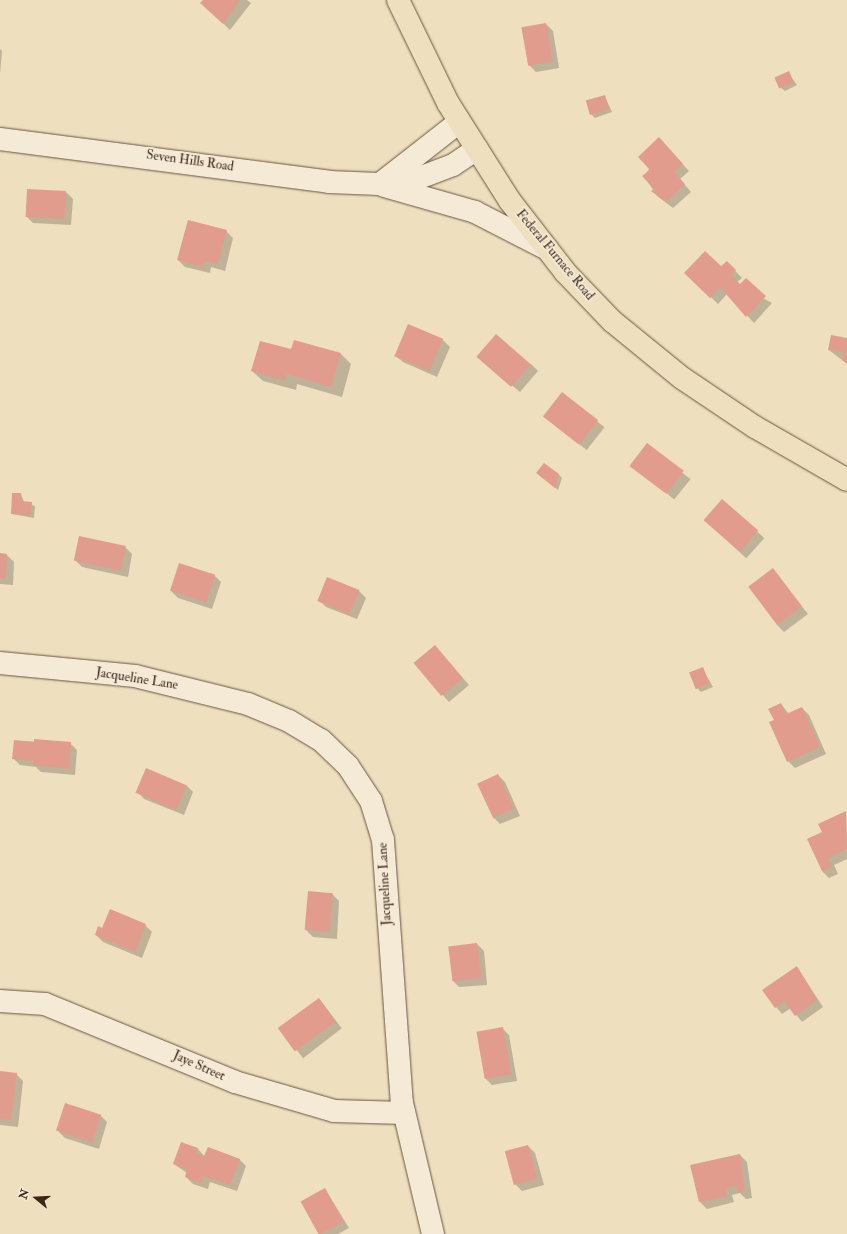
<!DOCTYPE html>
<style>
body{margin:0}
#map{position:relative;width:847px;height:1234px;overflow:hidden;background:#eedfbe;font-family:"IM FELL Double Pica",serif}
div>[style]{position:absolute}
.shadow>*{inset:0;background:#0003;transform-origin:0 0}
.building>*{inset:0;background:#e29c8d;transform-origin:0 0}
.roads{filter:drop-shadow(0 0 1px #695442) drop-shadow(0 0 1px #695442)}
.minor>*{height:22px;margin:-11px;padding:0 11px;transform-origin:11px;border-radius:11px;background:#f4ead5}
.major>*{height:22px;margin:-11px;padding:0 11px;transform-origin:11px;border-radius:11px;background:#eedfbe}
span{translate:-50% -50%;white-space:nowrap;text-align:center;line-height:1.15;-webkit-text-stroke:3.5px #f4ead5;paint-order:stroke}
.street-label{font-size:13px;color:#3d2518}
.north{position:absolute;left:16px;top:1178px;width:40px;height:40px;-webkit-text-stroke:3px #f4ead5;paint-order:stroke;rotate:288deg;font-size:11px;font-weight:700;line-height:16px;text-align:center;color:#3d2518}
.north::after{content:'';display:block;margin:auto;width:14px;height:18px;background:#3d2518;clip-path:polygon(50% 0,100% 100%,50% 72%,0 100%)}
</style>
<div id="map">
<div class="shadow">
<i style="clip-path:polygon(204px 0,247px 0,251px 3px,230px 30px,202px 3px)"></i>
<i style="clip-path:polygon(546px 24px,553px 31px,559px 68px,536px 72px,529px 65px)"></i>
<i style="clip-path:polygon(0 49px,2px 51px,0 74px)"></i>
<i style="clip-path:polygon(788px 73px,797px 85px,785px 91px,781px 88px)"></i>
<i style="clip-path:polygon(605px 97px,612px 112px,595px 118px,591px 114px)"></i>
<i style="clip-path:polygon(666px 146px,689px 171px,680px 179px,691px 192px,673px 208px,657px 196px,644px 176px)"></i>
<i style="clip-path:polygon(66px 192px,73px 199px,71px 225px,33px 223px,26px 216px)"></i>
<i style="clip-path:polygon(226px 231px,233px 238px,225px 271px,211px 267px,210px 273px,185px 267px,178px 260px)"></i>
<i style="clip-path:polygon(727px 262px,742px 278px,737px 282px,740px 285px,772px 303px,754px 323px,727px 294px,718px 304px,686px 273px,722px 268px)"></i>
<i style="clip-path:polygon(408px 325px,443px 340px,450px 347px,437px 377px,403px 362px,396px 356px)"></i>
<i style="clip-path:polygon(847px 339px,847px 364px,829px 350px)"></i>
<i style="clip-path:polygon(292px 351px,341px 354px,351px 364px,342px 397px,297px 384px,296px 390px,263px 381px,252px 371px)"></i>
<i style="clip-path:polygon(486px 364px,531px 364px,538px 371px,520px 392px)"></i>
<i style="left:562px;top:394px;width:54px;height:29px;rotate:38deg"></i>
<i style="left:647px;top:444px;width:56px;height:26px;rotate:39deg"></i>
<i style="clip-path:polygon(559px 475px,562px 478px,558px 490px,541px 476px)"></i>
<i style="clip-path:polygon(21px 494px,24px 502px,35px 506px,34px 518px,12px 514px)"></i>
<i style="left:722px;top:500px;width:57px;height:27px;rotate:42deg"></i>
<i style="clip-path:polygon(125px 547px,132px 554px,128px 577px,82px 567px,75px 560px)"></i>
<i style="clip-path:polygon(0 554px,7px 555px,14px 562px,13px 585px,0 584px)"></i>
<i style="clip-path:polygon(773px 570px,808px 614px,784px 632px,777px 625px)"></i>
<i style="clip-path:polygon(214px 575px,221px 582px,212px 609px,178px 598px,171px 591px)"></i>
<i style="clip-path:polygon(359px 591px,366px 598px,357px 619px,326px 607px,319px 600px)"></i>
<i style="clip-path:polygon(442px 654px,469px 685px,449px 702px,415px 664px)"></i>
<i style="clip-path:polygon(702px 668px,713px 687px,701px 692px,698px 689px)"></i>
<i style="clip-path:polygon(781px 704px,789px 714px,802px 708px,809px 715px,826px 754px,795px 768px,788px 761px,775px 721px)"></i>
<i style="clip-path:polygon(15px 741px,70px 743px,77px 750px,75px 775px,41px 772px,36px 767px,20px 765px,13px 758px)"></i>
<i style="clip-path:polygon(498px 775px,505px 782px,520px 816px,500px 824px,493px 817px)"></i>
<i style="clip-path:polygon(186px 785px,193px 792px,184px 815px,144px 799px,138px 792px)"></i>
<i style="clip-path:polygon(846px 812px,847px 859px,834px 865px,838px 874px,829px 878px,822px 871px,823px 833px)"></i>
<i style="clip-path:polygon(332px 894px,339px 901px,337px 939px,313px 937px,306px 930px)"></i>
<i style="clip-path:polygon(145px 925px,152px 932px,142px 958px,103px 942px,96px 935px,103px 929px)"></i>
<i style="clip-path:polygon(477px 944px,484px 951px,487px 985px,459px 987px,452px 980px)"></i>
<i style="clip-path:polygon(797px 967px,823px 1007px,802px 1022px,791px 1008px,782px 1014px,776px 1007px)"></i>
<i style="left:319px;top:999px;width:37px;height:49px;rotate:52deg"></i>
<i style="clip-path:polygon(502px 1028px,509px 1035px,517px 1081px,492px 1085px,485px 1078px)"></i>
<i style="clip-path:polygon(0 1072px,16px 1074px,23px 1081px,18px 1127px,0 1125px)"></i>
<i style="clip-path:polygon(100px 1115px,107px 1122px,99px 1149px,65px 1138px,58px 1131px)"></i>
<i style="clip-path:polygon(528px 1146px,535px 1153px,544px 1185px,522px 1191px,515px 1184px)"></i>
<i style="clip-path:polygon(198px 1149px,205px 1157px,239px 1159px,246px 1166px,237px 1191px,210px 1182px,208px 1189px,193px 1184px,186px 1177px,187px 1173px,174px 1164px)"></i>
<i style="clip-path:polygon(740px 1155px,747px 1162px,752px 1198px,746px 1199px,740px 1193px,732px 1195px,734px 1202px,707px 1209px,700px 1202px)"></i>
<i style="clip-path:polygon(325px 1189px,349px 1228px,338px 1234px,319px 1234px,302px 1202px)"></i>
</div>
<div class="building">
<i style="clip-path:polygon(203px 0,240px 0,223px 24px,200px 3px)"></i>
<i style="left:546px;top:23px;width:39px;height:25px;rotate:80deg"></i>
<i style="left:789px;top:71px;width:12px;height:16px;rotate:66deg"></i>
<i style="left:605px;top:95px;width:15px;height:20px;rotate:74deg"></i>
<i style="clip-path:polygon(659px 137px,683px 164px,674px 172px,685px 184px,666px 202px,651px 191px,654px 189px,642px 176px,650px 170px,638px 157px)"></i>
<i style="left:27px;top:189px;width:39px;height:28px;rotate:3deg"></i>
<i style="clip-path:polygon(188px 220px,227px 230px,218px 264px,204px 261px,203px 267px,177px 260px)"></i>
<i style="clip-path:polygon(705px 251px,721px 266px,727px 261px,736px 270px,731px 275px,740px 284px,746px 278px,766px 296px,746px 317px,720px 287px,710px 298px,684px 273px)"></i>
<i style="left:408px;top:324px;width:38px;height:35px;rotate:23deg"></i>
<i style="left:496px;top:334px;width:46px;height:30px;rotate:41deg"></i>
<i style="clip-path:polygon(831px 335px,847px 338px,847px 362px,843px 361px,844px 353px,828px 350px)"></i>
<i style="clip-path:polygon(294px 340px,341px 353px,331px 387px,287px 374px,285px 381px,251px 371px,260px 341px,291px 349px)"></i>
<i style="left:562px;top:392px;width:46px;height:31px;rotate:38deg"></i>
<i style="left:647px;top:443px;width:46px;height:29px;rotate:37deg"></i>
<i style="clip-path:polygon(544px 463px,559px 474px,555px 488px,536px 473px)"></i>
<i style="clip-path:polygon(12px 493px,21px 493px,21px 501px,32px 502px,31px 515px,11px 514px)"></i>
<i style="left:722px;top:499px;width:48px;height:28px;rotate:41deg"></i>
<i style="left:79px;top:536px;width:48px;height:25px;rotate:12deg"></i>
<i style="clip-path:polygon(0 553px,7px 554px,6px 578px,0 578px)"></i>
<i style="left:179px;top:563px;width:38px;height:29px;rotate:18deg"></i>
<i style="left:773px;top:568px;width:48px;height:31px;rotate:53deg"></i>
<i style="left:327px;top:577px;width:35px;height:26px;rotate:22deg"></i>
<i style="left:435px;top:645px;width:43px;height:28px;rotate:50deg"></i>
<i style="left:703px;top:667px;width:18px;height:15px;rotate:68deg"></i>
<i style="clip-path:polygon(781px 703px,786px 714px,802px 707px,820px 747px,787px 762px,769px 722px,774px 720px,768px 709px)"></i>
<i style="clip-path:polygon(34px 739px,71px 742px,69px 769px,33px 765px,34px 761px,12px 759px,14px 740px,34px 742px)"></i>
<i style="left:146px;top:768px;width:44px;height:27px;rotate:23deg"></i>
<i style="left:498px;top:774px;width:38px;height:23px;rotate:65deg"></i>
<i style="clip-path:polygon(846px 811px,847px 849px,828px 858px,832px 867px,822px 871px,807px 839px,822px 832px,818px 824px)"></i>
<i style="left:308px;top:891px;width:25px;height:39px;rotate:5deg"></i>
<i style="clip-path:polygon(110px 909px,146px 924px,135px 952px,95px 935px,98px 926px,102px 928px)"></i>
<i style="left:477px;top:943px;width:35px;height:29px;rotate:83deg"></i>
<i style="clip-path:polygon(797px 966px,817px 1000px,795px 1016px,784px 1001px,775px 1008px,762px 990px)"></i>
<i style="left:319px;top:998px;width:29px;height:51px;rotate:54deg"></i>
<i style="left:503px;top:1027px;width:48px;height:27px;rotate:80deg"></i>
<i style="clip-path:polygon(0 1071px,17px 1073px,11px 1120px,0 1119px)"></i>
<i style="left:65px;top:1103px;width:38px;height:29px;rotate:18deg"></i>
<i style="clip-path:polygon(181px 1142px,198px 1148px,196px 1153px,204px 1156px,208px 1147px,240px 1159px,230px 1185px,203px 1176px,201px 1183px,185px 1177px,187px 1170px,173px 1164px)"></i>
<i style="left:528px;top:1145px;width:35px;height:24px;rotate:75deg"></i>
<i style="clip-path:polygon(740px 1154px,745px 1191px,738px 1193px,736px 1186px,726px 1188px,727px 1196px,699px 1202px,690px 1165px)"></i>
<i style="left:325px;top:1188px;width:38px;height:28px;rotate:61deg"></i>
</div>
<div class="roads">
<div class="minor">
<i style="left:0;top:139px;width:332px;rotate:7.4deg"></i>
<i style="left:329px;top:182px;width:50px;rotate:2.3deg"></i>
<i style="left:379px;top:184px;width:32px;rotate:-5deg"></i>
<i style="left:411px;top:181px;width:45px;rotate:-20.9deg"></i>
<i style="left:453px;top:165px;width:29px;rotate:-34deg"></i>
<i style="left:380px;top:184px;width:100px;rotate:-38.1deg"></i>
<i style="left:384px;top:186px;width:95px;rotate:15.9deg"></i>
<i style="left:475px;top:212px;width:81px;rotate:27.2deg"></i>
<i style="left:0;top:663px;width:136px;rotate:5.5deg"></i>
<i style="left:135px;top:676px;width:116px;rotate:13.9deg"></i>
<i style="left:248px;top:704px;width:44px;rotate:22.5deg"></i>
<i style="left:289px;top:721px;width:37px;rotate:31deg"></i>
<i style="left:321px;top:740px;width:37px;rotate:44deg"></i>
<i style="left:348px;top:766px;width:42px;rotate:56.7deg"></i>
<i style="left:371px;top:801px;width:41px;rotate:72.9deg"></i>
<i style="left:383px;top:840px;width:264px;rotate:85.9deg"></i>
<i style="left:402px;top:1103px;width:135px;rotate:76.7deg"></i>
<i style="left:0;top:1001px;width:45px;rotate:3.8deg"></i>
<i style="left:45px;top:1004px;width:205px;rotate:22.3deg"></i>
<i style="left:235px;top:1082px;width:103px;rotate:16.3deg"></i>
<i style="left:334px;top:1111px;width:70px;rotate:1.6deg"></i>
</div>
<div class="major">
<i style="left:398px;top:0;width:114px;rotate:64.1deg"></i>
<i style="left:448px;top:103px;width:116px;rotate:57.7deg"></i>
<i style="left:510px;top:201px;width:90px;rotate:52.2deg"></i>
<i style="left:565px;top:272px;width:68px;rotate:46.2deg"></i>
<i style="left:612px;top:321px;width:90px;rotate:39.2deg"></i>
<i style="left:682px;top:378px;width:88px;rotate:33.9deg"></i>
<i style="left:755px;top:427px;width:106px;rotate:29.9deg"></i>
</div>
</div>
<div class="street-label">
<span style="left:190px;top:161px;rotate:8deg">Seven Hills Road</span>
<span style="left:555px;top:255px;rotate:50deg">Federal Furnace Road</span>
<span style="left:137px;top:679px;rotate:9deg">Jacqueline Lane</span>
<span style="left:385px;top:884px;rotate:-93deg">Jacqueline Lane</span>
<span style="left:199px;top:1066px;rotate:24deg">Jaye Street</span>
</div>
<div class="north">N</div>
</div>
